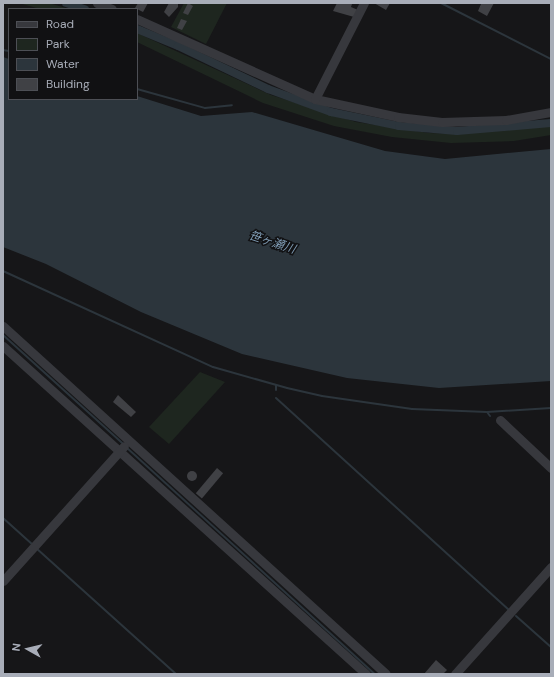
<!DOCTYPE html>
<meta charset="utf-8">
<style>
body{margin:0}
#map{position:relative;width:554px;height:677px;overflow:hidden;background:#161618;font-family:"DM Sans","Noto Sans JP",sans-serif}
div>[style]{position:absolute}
.green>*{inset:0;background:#1e261f}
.water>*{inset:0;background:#2c353c}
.stream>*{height:2px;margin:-1px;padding:0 1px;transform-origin:1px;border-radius:1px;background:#2c353c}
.canal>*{height:8px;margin:-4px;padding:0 4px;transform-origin:4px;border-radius:4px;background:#2c353c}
.building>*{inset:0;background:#404145;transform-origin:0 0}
.round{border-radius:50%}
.minor>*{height:9px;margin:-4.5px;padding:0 4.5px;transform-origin:4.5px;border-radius:4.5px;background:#37383d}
span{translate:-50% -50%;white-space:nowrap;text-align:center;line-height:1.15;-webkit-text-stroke:3px #111113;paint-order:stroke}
.water-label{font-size:12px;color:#7f9bb3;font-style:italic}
.frame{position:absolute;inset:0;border:4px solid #a8adb8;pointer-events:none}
.legend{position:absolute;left:8px;top:8px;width:130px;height:92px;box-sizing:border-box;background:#111113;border:1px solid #4d4f55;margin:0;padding:5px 7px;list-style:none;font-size:12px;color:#a8adb8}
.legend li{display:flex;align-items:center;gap:8px;height:20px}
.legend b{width:20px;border:1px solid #4d4f55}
.north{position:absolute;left:8px;top:629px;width:40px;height:40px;-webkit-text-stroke:3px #111113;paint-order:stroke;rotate:278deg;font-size:11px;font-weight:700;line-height:16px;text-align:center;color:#a8adb8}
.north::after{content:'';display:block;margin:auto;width:14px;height:18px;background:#a8adb8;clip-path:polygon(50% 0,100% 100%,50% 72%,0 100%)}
</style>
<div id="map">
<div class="green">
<i style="clip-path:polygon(19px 3px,49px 3px,69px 9px,40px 9px)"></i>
<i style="clip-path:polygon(184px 3px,227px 3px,206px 44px,171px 27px)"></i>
<i style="clip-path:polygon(137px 33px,271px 95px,356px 122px,429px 133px,462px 134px,551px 125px,551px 135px,514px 141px,451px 143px,392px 137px,334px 126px,263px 103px,137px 42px)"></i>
<i style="clip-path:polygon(200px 372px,225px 382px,169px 444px,149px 427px)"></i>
</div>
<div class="water">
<i style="clip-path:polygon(3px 57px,9px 59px,9px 99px,137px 99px,137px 96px,201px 116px,252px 112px,385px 151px,445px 159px,551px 149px,551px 381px,439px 388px,347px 378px,242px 354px,141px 312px,46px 264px,3px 247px)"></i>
</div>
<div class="stream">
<i style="left:441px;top:3px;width:123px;rotate:27deg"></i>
<i style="left:3px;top:50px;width:6px;rotate:9deg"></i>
<i style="left:137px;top:89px;width:71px;rotate:15.6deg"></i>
<i style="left:205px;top:108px;width:27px;rotate:-6deg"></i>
<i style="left:3px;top:271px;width:231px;rotate:24.6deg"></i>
<i style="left:213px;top:367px;width:77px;rotate:15.8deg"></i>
<i style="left:287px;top:388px;width:36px;rotate:13deg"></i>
<i style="left:322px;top:396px;width:91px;rotate:8.2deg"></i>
<i style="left:412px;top:409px;width:75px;rotate:2.3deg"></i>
<i style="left:487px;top:412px;width:64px;rotate:-3.6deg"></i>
<i style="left:3px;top:335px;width:162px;rotate:42.2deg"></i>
<i style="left:276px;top:385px;width:5px;rotate:90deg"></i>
<i style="left:276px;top:398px;width:315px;rotate:42.3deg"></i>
<i style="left:487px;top:412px;width:5px;rotate:53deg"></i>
<i style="left:126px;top:447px;width:337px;rotate:42.4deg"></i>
<i style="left:3px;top:518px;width:40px;rotate:42deg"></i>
<i style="left:36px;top:548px;width:188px;rotate:42deg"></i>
<i style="left:516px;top:616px;width:47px;rotate:41.5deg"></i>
</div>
<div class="canal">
<i style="left:66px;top:3px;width:20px;rotate:18deg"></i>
<i style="left:137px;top:29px;width:44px;rotate:22.5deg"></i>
<i style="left:178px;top:46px;width:100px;rotate:25.5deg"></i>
<i style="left:268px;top:89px;width:67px;rotate:20.1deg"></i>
<i style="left:331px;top:112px;width:69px;rotate:11.6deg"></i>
<i style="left:399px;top:126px;width:58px;rotate:4.9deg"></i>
<i style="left:457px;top:131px;width:94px;rotate:-4.9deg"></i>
</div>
<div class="building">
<i style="clip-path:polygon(138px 3px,148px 3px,143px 12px,135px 8px)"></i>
<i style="clip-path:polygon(169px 3px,178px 3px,178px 7px,169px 17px,164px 12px)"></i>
<i style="clip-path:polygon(188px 3px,193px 6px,188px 15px,183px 13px)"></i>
<i style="clip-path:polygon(337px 3px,352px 4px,351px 7px,358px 10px,354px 17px,333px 11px)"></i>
<i style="clip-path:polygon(374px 3px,390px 3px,386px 10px)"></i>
<i style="clip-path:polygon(478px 3px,494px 3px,487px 16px,478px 11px,481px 4px)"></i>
<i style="clip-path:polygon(181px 19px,187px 21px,182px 30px,177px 28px)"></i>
<i style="clip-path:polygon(118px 395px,136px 412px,131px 417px,113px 402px)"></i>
<i style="left:217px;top:468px;width:8px;height:33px;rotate:40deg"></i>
<i class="round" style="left:187px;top:471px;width:10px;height:10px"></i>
<i style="clip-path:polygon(436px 660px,447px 670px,443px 674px,424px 674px)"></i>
</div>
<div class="minor">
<i style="left:97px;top:3px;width:16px;rotate:22deg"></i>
<i style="left:137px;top:19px;width:195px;rotate:24.2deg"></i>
<i style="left:315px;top:99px;width:85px;rotate:12.2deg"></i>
<i style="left:398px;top:117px;width:44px;rotate:6.5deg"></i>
<i style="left:442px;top:122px;width:64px;rotate:-1.8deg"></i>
<i style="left:506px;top:120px;width:46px;rotate:-10.1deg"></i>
<i style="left:315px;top:99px;width:108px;rotate:-63deg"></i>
<i style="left:3px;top:326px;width:517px;rotate:42.26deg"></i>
<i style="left:3px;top:346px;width:489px;rotate:42.1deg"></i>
<i style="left:500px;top:420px;width:70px;rotate:43.3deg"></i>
<i style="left:3px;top:581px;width:181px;rotate:-48.1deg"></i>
<i style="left:455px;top:674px;width:144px;rotate:-48.1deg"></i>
</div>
<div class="water-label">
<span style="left:272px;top:243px;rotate:18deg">笹ヶ瀬川</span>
</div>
<div class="frame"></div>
<ul class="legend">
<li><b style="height:5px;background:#37383d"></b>Road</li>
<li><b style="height:11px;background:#1e261f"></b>Park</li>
<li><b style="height:11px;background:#2c353c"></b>Water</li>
<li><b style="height:11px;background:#404145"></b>Building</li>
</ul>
<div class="north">N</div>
</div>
